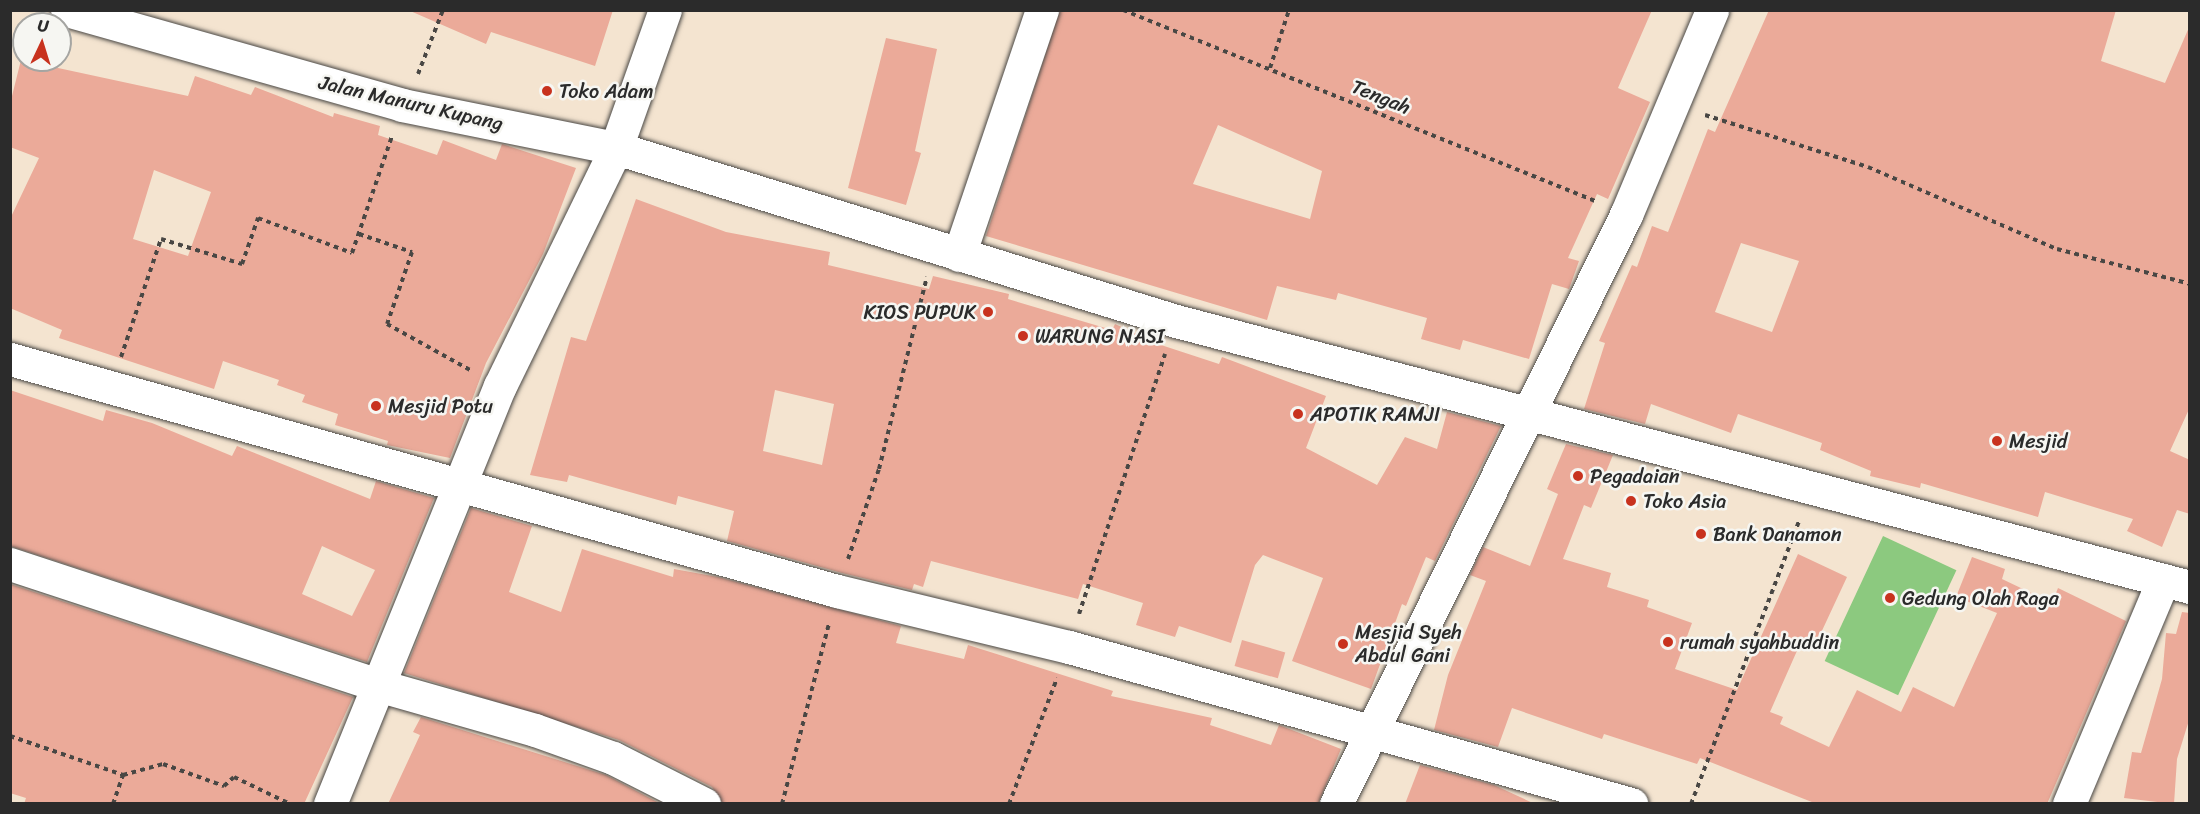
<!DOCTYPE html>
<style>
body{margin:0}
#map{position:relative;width:2200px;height:814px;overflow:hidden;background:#f4e4d0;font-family:Sriracha,sans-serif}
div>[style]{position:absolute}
.green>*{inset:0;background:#8cc97f;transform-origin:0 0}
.building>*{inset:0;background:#ebaa99;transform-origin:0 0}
.path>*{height:4px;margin-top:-2px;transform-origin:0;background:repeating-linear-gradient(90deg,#494744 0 4.5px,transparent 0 9px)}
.roads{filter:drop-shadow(0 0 2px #494744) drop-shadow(0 0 2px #494744)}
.minor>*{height:33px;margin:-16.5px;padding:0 16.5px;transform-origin:16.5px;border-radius:16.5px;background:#fff}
.major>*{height:33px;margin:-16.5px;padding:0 16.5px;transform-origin:16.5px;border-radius:16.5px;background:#fff}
.dots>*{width:16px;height:16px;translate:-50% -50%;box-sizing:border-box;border:3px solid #f6f6f2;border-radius:50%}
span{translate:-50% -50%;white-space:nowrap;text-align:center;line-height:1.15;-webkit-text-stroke:5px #f6f6f2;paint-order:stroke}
.poi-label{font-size:20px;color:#2b2b2b}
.left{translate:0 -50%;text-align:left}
.right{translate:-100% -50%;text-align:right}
.street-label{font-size:20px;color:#2b2b2b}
.frame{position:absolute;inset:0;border:12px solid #2b2b2b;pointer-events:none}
.north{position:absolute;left:12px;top:12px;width:60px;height:60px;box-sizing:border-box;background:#f6f6f2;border:2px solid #a5a5a2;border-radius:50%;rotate:4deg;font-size:16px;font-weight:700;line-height:24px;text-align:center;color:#2b2b2b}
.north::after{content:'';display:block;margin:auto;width:21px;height:27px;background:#c8321e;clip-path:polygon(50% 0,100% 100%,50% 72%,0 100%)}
</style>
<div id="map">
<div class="green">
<i style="left:1883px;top:536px;width:81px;height:138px;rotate:25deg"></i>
</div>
<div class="building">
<i style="clip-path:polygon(408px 10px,613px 10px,595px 66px,491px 32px,486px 44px)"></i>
<i style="clip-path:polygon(evenodd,1060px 10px,1652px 10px,1618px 88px,1650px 102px,1608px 199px,1597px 194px,1568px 258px,1579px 261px,1569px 289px,1552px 284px,1529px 359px,1463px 340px,1460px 350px,1421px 339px,1427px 318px,1338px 293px,1336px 300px,1277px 286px,1267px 320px,986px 236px,1060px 10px,1218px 125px,1322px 171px,1310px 219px,1193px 184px,1218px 125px)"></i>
<i style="clip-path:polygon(evenodd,1769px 10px,2116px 10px,2101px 61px,2165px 83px,2190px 25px,2190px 407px,2170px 451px,2190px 460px,2190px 514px,2177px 510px,2162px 547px,2127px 531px,2133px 519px,2045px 492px,2038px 517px,1921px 483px,1920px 488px,1870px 476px,1871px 471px,1820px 450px,1822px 443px,1738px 414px,1731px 433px,1651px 404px,1645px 424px,1584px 409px,1605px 343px,1599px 341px,1632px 265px,1637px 267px,1652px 226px,1668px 232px,1708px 129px,1715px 132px,1769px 10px,1741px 243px,1799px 261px,1772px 332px,1715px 312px,1741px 243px)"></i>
<i style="clip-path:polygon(886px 38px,937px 49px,915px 151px,921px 153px,906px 205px,848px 188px)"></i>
<i style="clip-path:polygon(evenodd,21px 60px,188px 96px,195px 76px,251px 95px,255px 87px,333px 117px,334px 113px,380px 126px,378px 135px,437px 155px,443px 140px,496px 160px,502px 144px,576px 168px,543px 254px,486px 363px,450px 458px,387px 445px,388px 441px,335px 425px,338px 414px,302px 402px,305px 395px,277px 385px,279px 380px,223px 361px,214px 389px,59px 338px,62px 330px,10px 308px,10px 219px,39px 158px,10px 147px,10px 104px,21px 60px,154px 170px,211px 192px,188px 256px,133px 239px,154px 170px)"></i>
<i style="clip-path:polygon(evenodd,636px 199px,726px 232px,830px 252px,828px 265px,929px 289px,933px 276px,1009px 294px,1008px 299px,1112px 330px,1115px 324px,1161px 345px,1219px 364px,1222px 357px,1326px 396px,1306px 448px,1377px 485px,1405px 437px,1437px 449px,1447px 412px,1501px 426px,1435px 561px,1426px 557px,1406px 606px,1402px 604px,1371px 689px,1292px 661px,1323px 578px,1263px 555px,1255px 565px,1231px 643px,1179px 626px,1175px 637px,1136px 625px,1143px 603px,1083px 584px,1078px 599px,931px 561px,923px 587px,914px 584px,912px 590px,842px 573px,727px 541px,734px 511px,678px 496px,676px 505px,569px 475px,567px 482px,530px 475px,571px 337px,586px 341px,636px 199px,775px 390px,834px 404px,822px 465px,763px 451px,775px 390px)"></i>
<i style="clip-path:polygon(evenodd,10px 390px,103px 421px,106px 410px,152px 423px,232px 456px,237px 446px,370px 499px,376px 481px,434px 498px,367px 662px,10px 546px,10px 390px,322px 546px,375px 570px,352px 616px,302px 594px,322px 546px)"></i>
<i style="clip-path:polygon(1566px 444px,1613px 455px,1591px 508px,1584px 505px,1563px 559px,1611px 573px,1607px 587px,1649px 600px,1647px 607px,1692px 623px,1675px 669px,1737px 690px,1798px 554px,1847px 577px,1813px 650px,1800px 644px,1770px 712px,1783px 717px,1780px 724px,1829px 747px,1857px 690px,1901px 712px,1913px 687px,1954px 707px,1997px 613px,1956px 597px,1972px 557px,2005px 569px,2002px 579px,2052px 603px,2058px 588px,2126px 621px,2047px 804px,1817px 804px,1700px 758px,1697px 764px,1604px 734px,1602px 739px,1512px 708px,1498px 747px,1434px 730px,1448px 675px,1486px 581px,1470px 575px,1483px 547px,1530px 566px,1558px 494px,1547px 489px)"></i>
<i style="clip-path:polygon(471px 508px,532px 526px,509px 592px,561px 612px,582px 549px,673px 577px,674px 569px,718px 577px,901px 626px,896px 643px,964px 659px,968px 645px,1113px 691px,1111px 696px,1212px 718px,1210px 725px,1271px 745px,1279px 725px,1341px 749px,1318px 804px,723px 804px,712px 787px,619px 740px,404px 673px)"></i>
<i style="clip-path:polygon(10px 584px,353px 697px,304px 804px,24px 804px,26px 798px,10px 793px)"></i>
<i style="clip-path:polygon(2182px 612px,2190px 613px,2190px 717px,2177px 759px,2174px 804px,2124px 798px,2132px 752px,2141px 753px,2162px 679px,2166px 633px,2176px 634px)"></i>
<i style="left:1242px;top:640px;width:45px;height:27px;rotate:16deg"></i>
<i style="clip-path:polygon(421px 717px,606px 775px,661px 804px,388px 804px,420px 735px,413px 732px)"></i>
<i style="clip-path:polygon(1420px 765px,1494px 785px,1535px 804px,1405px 804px)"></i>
</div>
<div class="path">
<i style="left:1123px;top:10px;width:509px;rotate:22.03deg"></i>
<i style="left:1270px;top:68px;width:61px;rotate:-71.9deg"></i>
<i style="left:418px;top:74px;width:69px;rotate:-68.7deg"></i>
<i style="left:1705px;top:115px;width:171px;rotate:17.7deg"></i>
<i style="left:1868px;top:167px;width:206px;rotate:23.5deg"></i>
<i style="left:2057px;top:249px;width:138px;rotate:14.7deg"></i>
<i style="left:359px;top:234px;width:56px;rotate:18.8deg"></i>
<i style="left:412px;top:252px;width:76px;rotate:109.1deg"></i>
<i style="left:387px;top:324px;width:95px;rotate:29deg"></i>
<i style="left:121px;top:357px;width:125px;rotate:-71.3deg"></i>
<i style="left:161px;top:239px;width:85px;rotate:17.2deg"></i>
<i style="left:242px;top:264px;width:49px;rotate:-70.8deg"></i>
<i style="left:258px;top:218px;width:100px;rotate:20.4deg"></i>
<i style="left:352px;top:253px;width:124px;rotate:-71.1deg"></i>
<i style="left:848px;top:559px;width:95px;rotate:-71deg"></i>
<i style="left:879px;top:469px;width:198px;rotate:-76deg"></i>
<i style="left:1079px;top:614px;width:274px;rotate:-71.7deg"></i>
<i style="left:10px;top:736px;width:120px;rotate:19deg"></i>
<i style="left:123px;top:775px;width:41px;rotate:-15.4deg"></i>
<i style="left:163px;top:764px;width:65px;rotate:19.8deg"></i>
<i style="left:224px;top:786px;width:13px;rotate:-42deg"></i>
<i style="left:234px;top:777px;width:62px;rotate:25.7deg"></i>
<i style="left:113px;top:804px;width:31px;rotate:-71deg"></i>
<i style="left:782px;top:804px;width:187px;rotate:-75.4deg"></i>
<i style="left:1009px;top:804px;width:135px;rotate:-69.1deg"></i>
<i style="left:1691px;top:804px;width:305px;rotate:-69.1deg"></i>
</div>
<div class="roads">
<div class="minor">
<i style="left:959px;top:255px;width:259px;rotate:-71.3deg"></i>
<i style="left:10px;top:359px;width:859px;rotate:15.67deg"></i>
<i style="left:837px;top:591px;width:239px;rotate:13.6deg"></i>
<i style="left:1069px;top:647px;width:584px;rotate:15.61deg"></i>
<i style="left:10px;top:564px;width:386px;rotate:18.2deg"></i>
<i style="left:377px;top:685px;width:164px;rotate:15.9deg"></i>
<i style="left:535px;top:730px;width:83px;rotate:19.7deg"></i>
<i style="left:613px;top:758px;width:102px;rotate:26.8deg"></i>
<i style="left:330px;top:804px;width:451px;rotate:-67.9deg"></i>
<i style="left:500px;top:386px;width:265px;rotate:-64deg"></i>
<i style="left:1336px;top:804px;width:657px;rotate:-63.79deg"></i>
<i style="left:1626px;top:215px;width:222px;rotate:-67.2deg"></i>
<i style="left:2069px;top:804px;width:243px;rotate:-67.2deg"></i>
</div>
<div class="major">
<i style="left:67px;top:10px;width:348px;rotate:15.8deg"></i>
<i style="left:402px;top:105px;width:218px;rotate:11.4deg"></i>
<i style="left:616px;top:148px;width:586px;rotate:17.17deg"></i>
<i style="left:1176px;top:321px;width:1048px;rotate:14.7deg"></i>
<i style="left:616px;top:148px;width:146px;rotate:-70.5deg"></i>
</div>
</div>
<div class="dots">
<i style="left:547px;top:91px;background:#c8321e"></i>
<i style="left:988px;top:312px;background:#c8321e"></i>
<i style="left:1023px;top:336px;background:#c8321e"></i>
<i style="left:376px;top:406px;background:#c8321e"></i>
<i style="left:1298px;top:414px;background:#c8321e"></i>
<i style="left:1997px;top:441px;background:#c8321e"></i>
<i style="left:1578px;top:476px;background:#c8321e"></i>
<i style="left:1631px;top:501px;background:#c8321e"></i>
<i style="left:1701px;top:534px;background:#c8321e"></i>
<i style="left:1890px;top:598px;background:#c8321e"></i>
<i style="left:1668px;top:642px;background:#c8321e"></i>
<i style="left:1343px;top:644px;background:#c8321e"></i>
</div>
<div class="poi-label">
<span class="left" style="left:559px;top:91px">Toko Adam</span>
<span class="right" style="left:976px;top:312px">KIOS PUPUK</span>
<span class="left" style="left:1035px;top:336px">WARUNG NASI</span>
<span class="left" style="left:388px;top:406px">Mesjid Potu</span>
<span class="left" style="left:1310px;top:414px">APOTIK RAMJI</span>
<span class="left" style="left:2009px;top:441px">Mesjid</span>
<span class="left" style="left:1590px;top:476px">Pegadaian</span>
<span class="left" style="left:1643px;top:501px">Toko Asia</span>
<span class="left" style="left:1713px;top:534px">Bank Danamon</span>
<span class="left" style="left:1902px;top:598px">Gedung Olah Raga</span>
<span class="left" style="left:1355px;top:644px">Mesjid Syeh<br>Abdul Gani</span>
<span class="left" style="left:1680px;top:642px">rumah syahbuddin</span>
</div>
<div class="street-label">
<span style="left:1381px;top:97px;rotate:22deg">Tengah</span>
<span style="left:411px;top:103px;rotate:13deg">Jalan Manuru Kupang</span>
</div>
<div class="frame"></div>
<div class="north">U</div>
</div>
